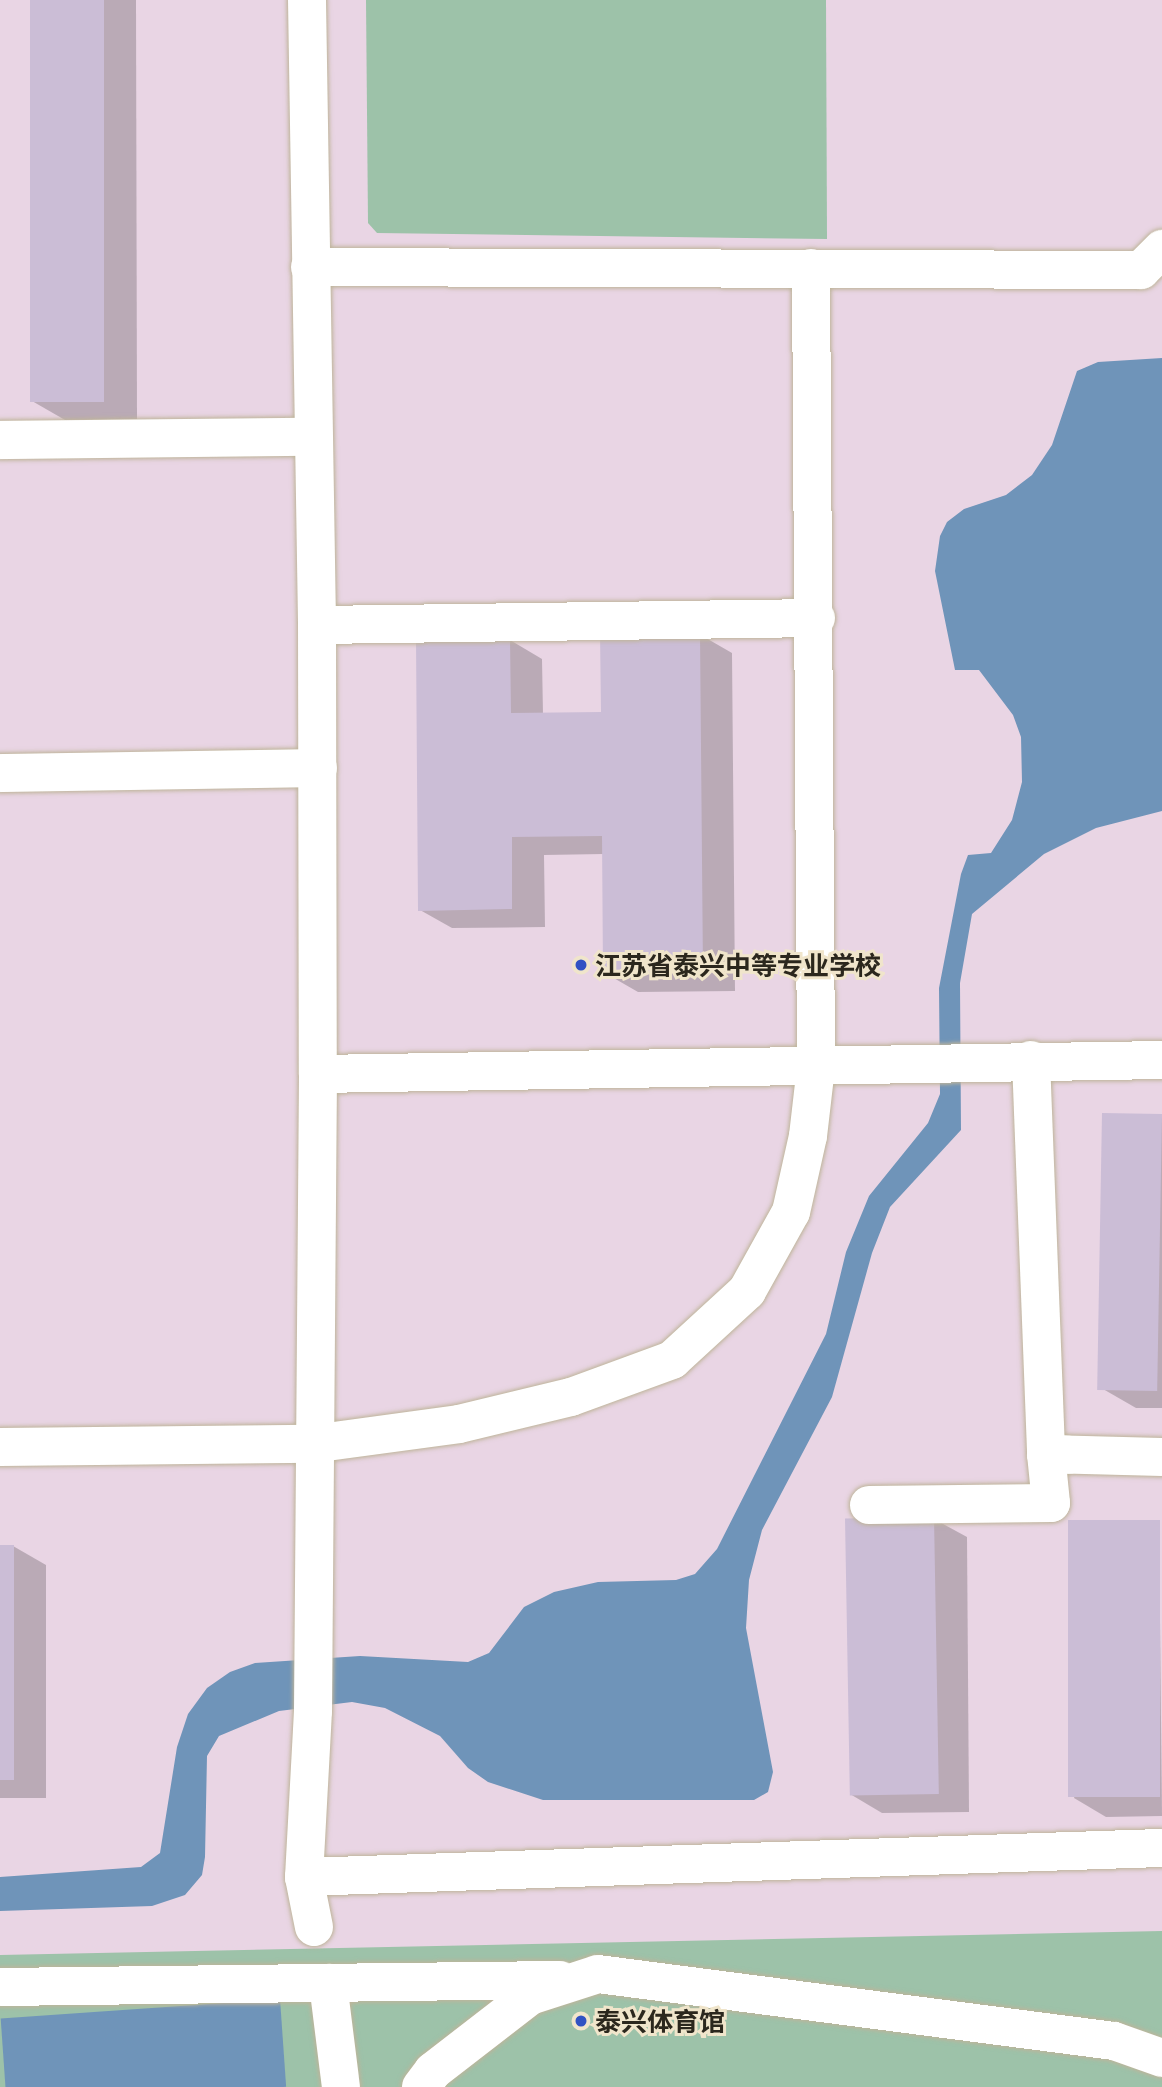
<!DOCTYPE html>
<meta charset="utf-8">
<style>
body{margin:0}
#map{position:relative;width:1162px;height:2087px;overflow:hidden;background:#f0e5cb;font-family:Commissioner,"Noto Sans SC",sans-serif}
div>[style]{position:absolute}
.education>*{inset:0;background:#e9d5e4;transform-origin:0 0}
.green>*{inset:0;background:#9dc2a9}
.water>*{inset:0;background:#6f94b9;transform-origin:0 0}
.shadow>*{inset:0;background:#0003}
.building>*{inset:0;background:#cbbdd6;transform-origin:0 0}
.roads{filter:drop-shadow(0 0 2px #beb49a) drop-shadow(0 0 2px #beb49a)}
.minor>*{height:38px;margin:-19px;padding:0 19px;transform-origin:19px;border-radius:19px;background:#fff}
.dots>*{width:19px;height:19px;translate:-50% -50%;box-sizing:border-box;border:4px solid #f0e5cb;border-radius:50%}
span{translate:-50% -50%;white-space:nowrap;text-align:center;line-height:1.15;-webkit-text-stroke:6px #f0e5cb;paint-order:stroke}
.poi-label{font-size:26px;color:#2b271d;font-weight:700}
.left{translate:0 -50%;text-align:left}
</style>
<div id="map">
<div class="education">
<i style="left:0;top:0;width:1162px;height:1955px"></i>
</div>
<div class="green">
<i style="clip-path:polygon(366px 0,826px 0,827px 239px,377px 233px,368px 223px)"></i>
<i style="clip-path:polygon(1162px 1931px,1162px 2087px,0 2087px,0 1955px)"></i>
</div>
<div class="water">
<i style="clip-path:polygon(1162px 358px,1162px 811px,1096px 828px,1044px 854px,972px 914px,960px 983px,961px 1130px,890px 1207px,872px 1253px,832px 1397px,762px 1530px,749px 1580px,746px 1628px,773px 1772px,768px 1792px,754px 1800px,543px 1800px,488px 1782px,468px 1768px,440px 1736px,385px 1708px,352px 1702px,279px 1711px,219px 1736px,207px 1756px,205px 1857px,202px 1875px,185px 1895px,152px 1906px,0 1911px,0 1877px,141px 1867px,160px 1853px,177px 1747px,188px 1714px,207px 1688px,230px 1672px,255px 1663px,360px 1656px,468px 1662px,489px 1653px,524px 1607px,554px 1592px,598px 1582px,676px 1580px,695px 1574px,717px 1549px,826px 1334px,846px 1252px,869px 1196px,928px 1123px,940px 1094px,939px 988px,961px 874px,968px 855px,991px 853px,1012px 820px,1022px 782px,1021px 737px,1013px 715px,979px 670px,955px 670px,935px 571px,940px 536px,947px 522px,964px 509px,1006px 495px,1032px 475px,1052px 445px,1077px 371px,1098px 362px)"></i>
<i style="left:280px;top:1999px;width:88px;height:280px;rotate:86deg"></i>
</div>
<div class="shadow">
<i style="clip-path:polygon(32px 0,136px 0,137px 419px,65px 420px,32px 401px)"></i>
<i style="clip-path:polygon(699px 634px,732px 653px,735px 991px,638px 992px,605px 973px,604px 854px,544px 855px,545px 927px,452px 928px,420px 910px,510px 640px,542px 659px,543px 714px,603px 714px)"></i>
<i style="clip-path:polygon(1162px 1115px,1162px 1408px,1136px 1408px,1103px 1389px)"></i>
<i style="clip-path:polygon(934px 1519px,967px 1537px,969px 1812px,882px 1813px,850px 1794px)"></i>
<i style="clip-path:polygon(1159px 1522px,1162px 1816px,1106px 1817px,1074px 1798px)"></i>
<i style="clip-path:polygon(0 1546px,13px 1546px,46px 1565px,46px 1798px,0 1798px)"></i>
</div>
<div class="building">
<i style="left:30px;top:0;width:74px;height:402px"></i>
<i style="clip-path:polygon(700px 632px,703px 973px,603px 974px,602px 836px,512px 837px,512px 909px,418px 911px,416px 639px,510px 638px,511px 713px,601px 712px,600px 633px)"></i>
<i style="left:1102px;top:1113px;width:60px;height:277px;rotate:1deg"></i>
<i style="left:934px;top:1517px;width:277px;height:89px;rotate:89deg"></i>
<i style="left:1160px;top:1520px;width:277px;height:92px;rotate:90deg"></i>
<i style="left:0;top:1545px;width:14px;height:235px"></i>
</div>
<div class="roads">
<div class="minor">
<i style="left:307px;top:0;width:625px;rotate:89.08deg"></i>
<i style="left:317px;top:625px;width:449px;rotate:89.9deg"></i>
<i style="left:318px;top:1074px;width:637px;rotate:90.45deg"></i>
<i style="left:313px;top:1711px;width:166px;rotate:93.1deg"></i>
<i style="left:304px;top:1877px;width:51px;rotate:78.7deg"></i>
<i style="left:310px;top:267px;width:831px;rotate:0.21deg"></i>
<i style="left:1141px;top:270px;width:30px;rotate:-45deg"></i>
<i style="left:0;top:440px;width:312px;rotate:-0.6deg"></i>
<i style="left:317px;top:625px;width:499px;rotate:-0.8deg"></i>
<i style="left:0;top:773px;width:318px;rotate:-0.9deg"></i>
<i style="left:1031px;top:1060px;width:394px;rotate:87.8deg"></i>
<i style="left:1046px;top:1454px;width:116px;rotate:1.5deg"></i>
<i style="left:318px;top:1074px;width:844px;rotate:-0.95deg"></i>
<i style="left:0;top:1447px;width:312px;rotate:-0.6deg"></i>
<i style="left:312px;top:1444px;width:148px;rotate:-7.7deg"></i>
<i style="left:459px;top:1424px;width:115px;rotate:-13.6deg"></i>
<i style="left:571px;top:1397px;width:108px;rotate:-20.1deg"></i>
<i style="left:672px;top:1360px;width:102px;rotate:-42.6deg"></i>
<i style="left:747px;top:1291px;width:90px;rotate:-60.9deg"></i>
<i style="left:791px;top:1212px;width:78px;rotate:-77.4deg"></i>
<i style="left:808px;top:1136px;width:69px;rotate:-83.4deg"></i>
<i style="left:816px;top:1067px;width:799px;rotate:-90.36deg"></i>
<i style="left:869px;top:1505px;width:182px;rotate:-0.6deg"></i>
<i style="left:1051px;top:1503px;width:49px;rotate:-95.8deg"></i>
<i style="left:1046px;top:1454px;width:23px;rotate:2deg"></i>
<i style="left:304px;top:1877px;width:858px;rotate:-1.94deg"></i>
<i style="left:328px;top:1983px;width:105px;rotate:82.9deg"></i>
<i style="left:0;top:1987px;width:560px;rotate:-0.72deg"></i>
<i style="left:421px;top:2087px;width:20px;rotate:-53deg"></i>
<i style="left:433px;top:2071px;width:123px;rotate:-37.7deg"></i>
<i style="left:530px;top:1996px;width:71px;rotate:-17.9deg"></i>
<i style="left:598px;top:1974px;width:520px;rotate:7.4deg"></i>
<i style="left:1114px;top:2041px;width:51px;rotate:19.5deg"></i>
</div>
</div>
<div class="dots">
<i style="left:581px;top:965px;background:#3152c3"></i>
<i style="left:581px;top:2021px;background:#3152c3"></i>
</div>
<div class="poi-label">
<span class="left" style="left:595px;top:965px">江苏省泰兴中等专业学校</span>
<span class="left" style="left:595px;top:2021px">泰兴体育馆</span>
</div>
</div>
